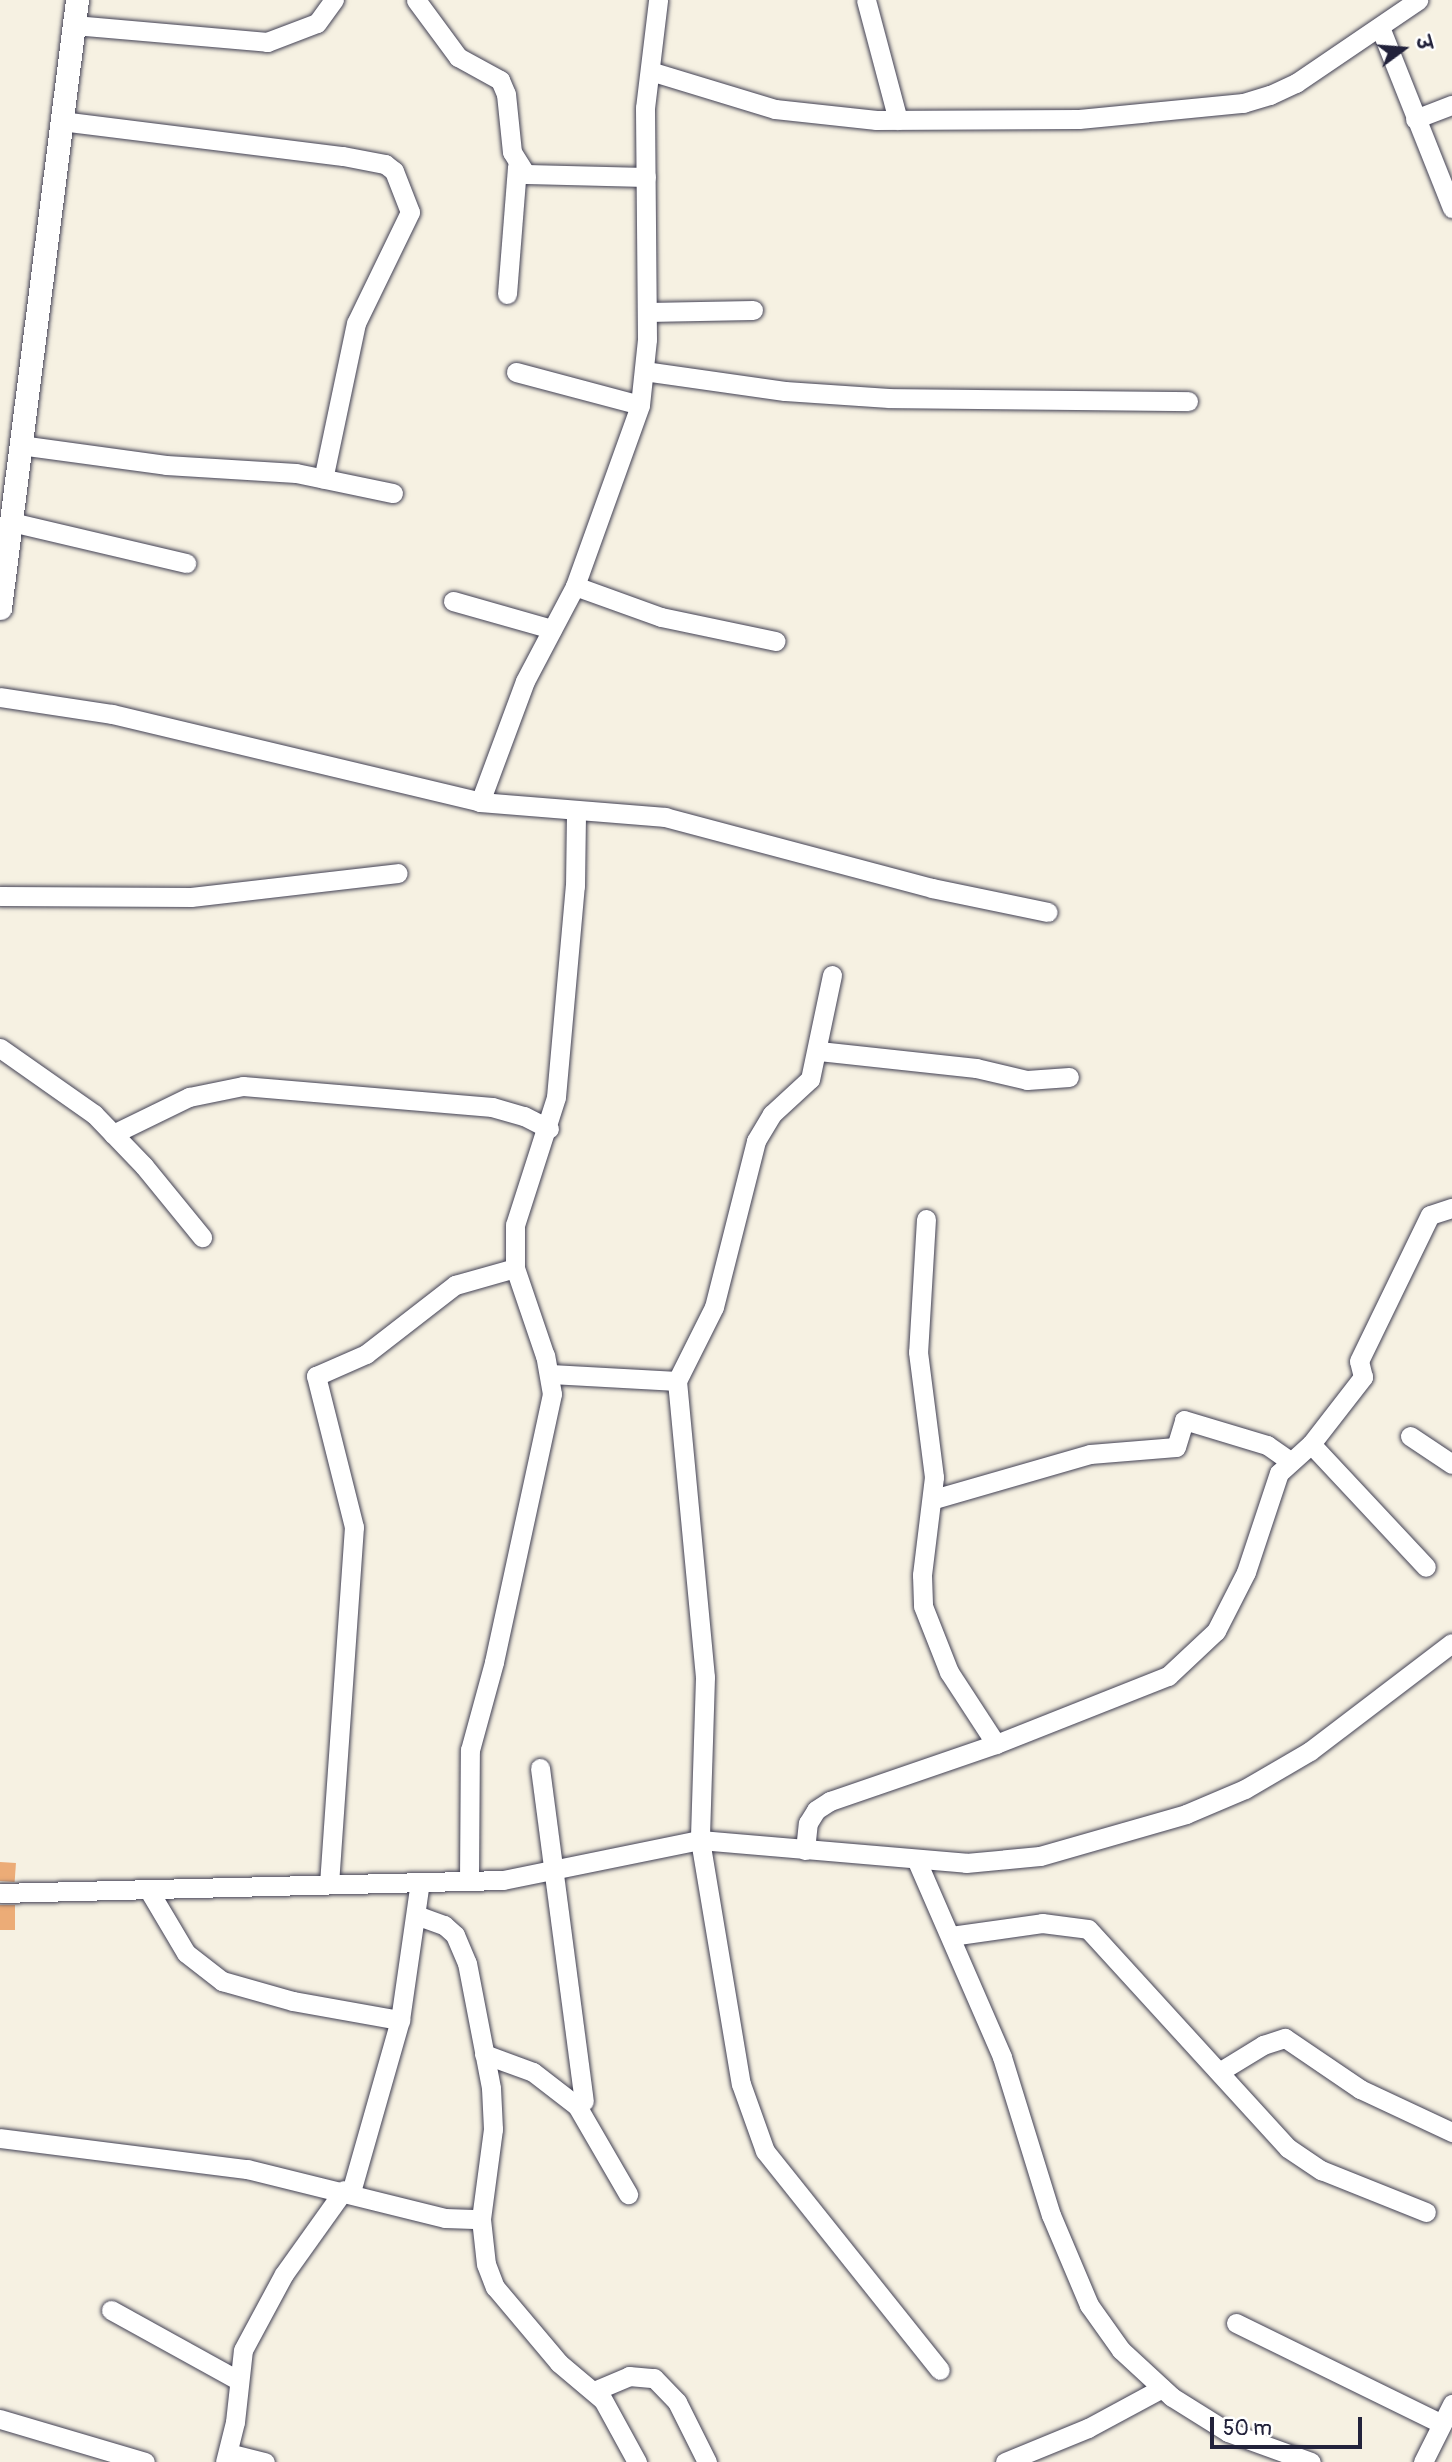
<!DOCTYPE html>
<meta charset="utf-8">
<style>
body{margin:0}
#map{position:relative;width:1452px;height:2462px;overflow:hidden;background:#f6f1e2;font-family:Pangolin,"Playpen Sans Deva",sans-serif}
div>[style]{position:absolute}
.building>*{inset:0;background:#ecac77;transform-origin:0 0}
.roads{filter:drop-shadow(0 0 2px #424154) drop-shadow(0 0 2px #424154)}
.minor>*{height:19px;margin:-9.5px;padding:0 9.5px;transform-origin:9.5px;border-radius:9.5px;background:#fff}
.tertiary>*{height:23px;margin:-11.5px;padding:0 11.5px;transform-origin:11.5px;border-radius:11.5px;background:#fff}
span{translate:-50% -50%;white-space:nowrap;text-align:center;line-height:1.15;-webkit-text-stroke:6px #fff;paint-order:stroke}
.north{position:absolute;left:1368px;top:14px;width:70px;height:70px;-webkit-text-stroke:5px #fff;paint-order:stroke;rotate:74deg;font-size:19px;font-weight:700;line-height:28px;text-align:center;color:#22223b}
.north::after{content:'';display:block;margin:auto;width:24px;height:32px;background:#22223b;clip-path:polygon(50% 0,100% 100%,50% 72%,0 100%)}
.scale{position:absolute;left:1210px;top:2417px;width:152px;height:32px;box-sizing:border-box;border:4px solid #22223b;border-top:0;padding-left:9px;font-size:21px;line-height:24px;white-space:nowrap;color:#22223b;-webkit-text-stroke:5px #fff;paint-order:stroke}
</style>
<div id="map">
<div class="building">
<i style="left:0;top:1862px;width:16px;height:19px;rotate:4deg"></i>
<i style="left:0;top:1905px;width:15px;height:25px"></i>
</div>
<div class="roads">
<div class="minor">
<i style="left:416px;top:0;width:71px;rotate:53.6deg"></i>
<i style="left:458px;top:57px;width:48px;rotate:28.7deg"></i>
<i style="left:500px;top:80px;width:15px;rotate:67deg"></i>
<i style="left:506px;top:94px;width:58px;rotate:84.1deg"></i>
<i style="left:512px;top:152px;width:26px;rotate:58deg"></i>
<i style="left:526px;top:174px;width:120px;rotate:1.4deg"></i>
<i style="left:866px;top:0;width:124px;rotate:75.1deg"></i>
<i style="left:74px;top:25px;width:194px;rotate:5deg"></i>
<i style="left:267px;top:42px;width:53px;rotate:-20.8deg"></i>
<i style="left:317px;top:23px;width:29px;rotate:-54deg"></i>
<i style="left:1380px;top:27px;width:195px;rotate:68.3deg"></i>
<i style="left:650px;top:71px;width:131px;rotate:16.9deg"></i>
<i style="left:775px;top:109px;width:102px;rotate:6.2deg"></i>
<i style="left:876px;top:120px;width:203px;rotate:-0.3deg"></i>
<i style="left:1079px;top:119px;width:165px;rotate:-5.6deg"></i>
<i style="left:1243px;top:103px;width:28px;rotate:-17deg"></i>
<i style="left:1270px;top:95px;width:29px;rotate:-25deg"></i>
<i style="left:1296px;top:83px;width:148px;rotate:-34.2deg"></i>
<i style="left:1415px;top:119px;width:40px;rotate:-21deg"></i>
<i style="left:61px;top:121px;width:284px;rotate:7.1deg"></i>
<i style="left:343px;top:156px;width:43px;rotate:10.8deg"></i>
<i style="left:385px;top:164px;width:11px;rotate:38deg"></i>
<i style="left:394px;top:171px;width:44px;rotate:68.7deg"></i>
<i style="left:410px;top:212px;width:123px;rotate:115.9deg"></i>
<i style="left:356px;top:323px;width:159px;rotate:101.9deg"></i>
<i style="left:507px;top:294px;width:128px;rotate:-85.5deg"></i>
<i style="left:647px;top:312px;width:106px;rotate:-1.1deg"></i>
<i style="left:644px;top:371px;width:142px;rotate:8.1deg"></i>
<i style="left:785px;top:391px;width:104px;rotate:3.9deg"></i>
<i style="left:889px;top:398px;width:299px;rotate:0.6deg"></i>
<i style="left:516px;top:372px;width:128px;rotate:14.9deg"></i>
<i style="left:20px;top:445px;width:147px;rotate:7.8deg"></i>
<i style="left:166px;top:465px;width:130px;rotate:3.5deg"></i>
<i style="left:296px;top:473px;width:99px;rotate:11.7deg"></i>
<i style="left:11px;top:522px;width:180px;rotate:13.2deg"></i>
<i style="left:575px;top:586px;width:91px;rotate:19.8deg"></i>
<i style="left:661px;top:617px;width:117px;rotate:11.8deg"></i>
<i style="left:453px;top:601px;width:103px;rotate:15.8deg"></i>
<i style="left:0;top:697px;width:113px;rotate:8.6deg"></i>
<i style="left:112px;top:714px;width:378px;rotate:13.4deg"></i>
<i style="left:480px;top:802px;width:186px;rotate:4.6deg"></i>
<i style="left:665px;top:817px;width:276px;rotate:14.9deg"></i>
<i style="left:932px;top:888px;width:118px;rotate:11.7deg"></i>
<i style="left:480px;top:802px;width:129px;rotate:-69.6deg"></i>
<i style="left:525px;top:681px;width:107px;rotate:-62.2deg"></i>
<i style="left:575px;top:586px;width:192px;rotate:-70.2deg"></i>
<i style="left:640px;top:405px;width:66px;rotate:-83.9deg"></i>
<i style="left:647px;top:339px;width:231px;rotate:-90.5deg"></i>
<i style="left:645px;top:108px;width:109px;rotate:-83.1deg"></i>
<i style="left:0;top:896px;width:191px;rotate:0.3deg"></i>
<i style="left:191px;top:897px;width:208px;rotate:-6.6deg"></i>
<i style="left:832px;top:975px;width:106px;rotate:101.9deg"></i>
<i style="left:810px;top:1079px;width:52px;rotate:137.4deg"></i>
<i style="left:772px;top:1114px;width:31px;rotate:121deg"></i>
<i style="left:756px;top:1141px;width:171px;rotate:104.2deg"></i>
<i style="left:714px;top:1307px;width:83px;rotate:116.6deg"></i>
<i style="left:677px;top:1381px;width:297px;rotate:84.6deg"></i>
<i style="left:705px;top:1677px;width:163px;rotate:91.8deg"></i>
<i style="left:700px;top:1840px;width:247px;rotate:80.5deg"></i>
<i style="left:741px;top:2084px;width:71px;rotate:70.3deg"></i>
<i style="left:765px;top:2151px;width:280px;rotate:51.4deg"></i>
<i style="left:0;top:1048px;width:115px;rotate:35.1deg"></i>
<i style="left:94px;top:1114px;width:72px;rotate:46.1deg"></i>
<i style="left:144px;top:1166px;width:92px;rotate:50.8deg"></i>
<i style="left:819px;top:1051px;width:158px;rotate:6.2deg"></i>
<i style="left:976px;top:1068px;width:52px;rotate:13.2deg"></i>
<i style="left:1027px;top:1080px;width:42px;rotate:-4.1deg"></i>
<i style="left:113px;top:1134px;width:85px;rotate:-26deg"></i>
<i style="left:189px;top:1097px;width:55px;rotate:-11.5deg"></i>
<i style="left:243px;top:1086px;width:250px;rotate:4.8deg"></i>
<i style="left:492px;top:1107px;width:33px;rotate:16deg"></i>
<i style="left:524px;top:1116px;width:28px;rotate:27deg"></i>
<i style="left:926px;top:1219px;width:133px;rotate:93.4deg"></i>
<i style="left:918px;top:1352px;width:126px;rotate:82.7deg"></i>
<i style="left:934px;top:1477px;width:99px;rotate:97deg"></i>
<i style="left:922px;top:1575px;width:31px;rotate:88deg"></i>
<i style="left:923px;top:1606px;width:71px;rotate:68.5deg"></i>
<i style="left:949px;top:1672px;width:86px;rotate:56.9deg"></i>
<i style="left:551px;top:1374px;width:126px;rotate:3.2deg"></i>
<i style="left:1410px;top:1436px;width:50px;rotate:33.7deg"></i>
<i style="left:1311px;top:1444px;width:85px;rotate:-52.2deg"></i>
<i style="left:1363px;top:1377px;width:16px;rotate:-104deg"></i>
<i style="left:1359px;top:1361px;width:162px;rotate:-64.1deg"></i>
<i style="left:1430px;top:1215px;width:23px;rotate:-18deg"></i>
<i style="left:934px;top:1499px;width:162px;rotate:-16.1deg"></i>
<i style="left:1090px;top:1454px;width:86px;rotate:-4.7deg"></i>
<i style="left:1176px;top:1447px;width:28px;rotate:-73deg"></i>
<i style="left:1184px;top:1420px;width:87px;rotate:16.8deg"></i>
<i style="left:1267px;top:1445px;width:29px;rotate:35deg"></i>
<i style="left:540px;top:1768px;width:336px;rotate:82.5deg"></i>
<i style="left:805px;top:1850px;width:27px;rotate:-84deg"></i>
<i style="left:808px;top:1823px;width:15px;rotate:-58deg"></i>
<i style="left:816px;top:1810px;width:17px;rotate:-33deg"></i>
<i style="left:830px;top:1801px;width:176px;rotate:-19deg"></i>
<i style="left:996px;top:1744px;width:185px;rotate:-21.6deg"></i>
<i style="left:1168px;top:1676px;width:66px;rotate:-43.2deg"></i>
<i style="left:1216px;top:1631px;width:66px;rotate:-63deg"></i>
<i style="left:1246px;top:1572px;width:104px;rotate:-71.6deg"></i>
<i style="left:1279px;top:1473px;width:43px;rotate:-42.2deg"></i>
<i style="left:1311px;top:1444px;width:168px;rotate:46.9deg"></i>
<i style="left:916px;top:1859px;width:216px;rotate:66.5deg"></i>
<i style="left:1002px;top:2057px;width:165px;rotate:72.8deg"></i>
<i style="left:1051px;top:2215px;width:98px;rotate:67.1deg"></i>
<i style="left:1089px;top:2305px;width:55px;rotate:54.6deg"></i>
<i style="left:1121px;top:2350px;width:69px;rotate:42.7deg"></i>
<i style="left:1172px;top:2397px;width:66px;rotate:32deg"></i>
<i style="left:1228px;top:2432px;width:88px;rotate:19.9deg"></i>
<i style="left:469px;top:1880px;width:130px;rotate:-89.6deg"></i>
<i style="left:470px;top:1750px;width:91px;rotate:-74.7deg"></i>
<i style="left:494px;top:1662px;width:274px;rotate:-77.8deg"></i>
<i style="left:552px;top:1394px;width:39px;rotate:-100deg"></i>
<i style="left:545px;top:1356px;width:93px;rotate:-108.8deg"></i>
<i style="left:515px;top:1268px;width:43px;rotate:-90deg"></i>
<i style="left:515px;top:1225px;width:134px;rotate:-72.2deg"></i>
<i style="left:556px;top:1097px;width:212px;rotate:-84.9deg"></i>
<i style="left:575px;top:886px;width:74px;rotate:-89.2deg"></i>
<i style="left:329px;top:1884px;width:358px;rotate:-86deg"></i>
<i style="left:354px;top:1527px;width:156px;rotate:-104.1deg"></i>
<i style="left:316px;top:1376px;width:55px;rotate:-23.7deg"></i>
<i style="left:366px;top:1354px;width:113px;rotate:-37.8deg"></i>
<i style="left:455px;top:1285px;width:62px;rotate:-15.8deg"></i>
<i style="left:148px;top:1889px;width:74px;rotate:59.3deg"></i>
<i style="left:186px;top:1953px;width:46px;rotate:37.9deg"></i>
<i style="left:222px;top:1981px;width:74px;rotate:15.7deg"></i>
<i style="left:293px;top:2001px;width:109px;rotate:10.1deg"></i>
<i style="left:0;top:1893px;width:503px;rotate:-1.48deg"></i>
<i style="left:503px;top:1880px;width:201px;rotate:-11.5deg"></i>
<i style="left:700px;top:1840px;width:267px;rotate:4.9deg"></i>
<i style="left:966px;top:1863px;width:74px;rotate:-5.4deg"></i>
<i style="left:1040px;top:1856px;width:152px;rotate:-16deg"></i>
<i style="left:1186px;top:1814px;width:64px;rotate:-23deg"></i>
<i style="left:1245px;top:1789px;width:75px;rotate:-30.3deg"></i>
<i style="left:1310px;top:1751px;width:178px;rotate:-37.3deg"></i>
<i style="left:416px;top:1915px;width:30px;rotate:20deg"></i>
<i style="left:444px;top:1925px;width:15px;rotate:42deg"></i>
<i style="left:455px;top:1935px;width:30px;rotate:67deg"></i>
<i style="left:467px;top:1963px;width:127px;rotate:79.1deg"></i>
<i style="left:491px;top:2088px;width:41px;rotate:87.2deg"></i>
<i style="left:493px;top:2129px;width:91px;rotate:97.6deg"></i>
<i style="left:481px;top:2219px;width:45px;rotate:83.7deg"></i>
<i style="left:486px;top:2264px;width:25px;rotate:69deg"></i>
<i style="left:495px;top:2287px;width:99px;rotate:49.9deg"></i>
<i style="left:559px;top:2363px;width:57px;rotate:40.1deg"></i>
<i style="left:603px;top:2400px;width:71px;rotate:61.3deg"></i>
<i style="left:951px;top:1936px;width:92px;rotate:-8.1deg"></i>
<i style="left:1042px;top:1923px;width:46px;rotate:7.4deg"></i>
<i style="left:1088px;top:1929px;width:297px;rotate:47.6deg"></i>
<i style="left:1288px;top:2148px;width:40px;rotate:34deg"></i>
<i style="left:1321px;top:2170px;width:113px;rotate:21.8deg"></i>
<i style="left:484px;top:2054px;width:52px;rotate:20.2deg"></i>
<i style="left:533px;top:2072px;width:56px;rotate:37.7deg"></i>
<i style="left:577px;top:2106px;width:102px;rotate:59.9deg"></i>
<i style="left:1219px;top:2072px;width:52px;rotate:-31.5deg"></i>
<i style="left:1263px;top:2045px;width:23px;rotate:-18deg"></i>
<i style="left:1285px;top:2038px;width:91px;rotate:34.2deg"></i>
<i style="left:1360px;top:2089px;width:102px;rotate:25.1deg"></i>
<i style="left:0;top:2138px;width:249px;rotate:7.2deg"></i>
<i style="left:247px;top:2169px;width:204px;rotate:13.9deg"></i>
<i style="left:445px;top:2218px;width:36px;rotate:2deg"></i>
<i style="left:351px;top:2192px;width:179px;rotate:-74.1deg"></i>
<i style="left:400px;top:2020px;width:139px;rotate:-81.8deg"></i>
<i style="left:111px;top:2310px;width:143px;rotate:28.9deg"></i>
<i style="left:1236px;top:2323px;width:229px;rotate:26.1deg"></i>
<i style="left:594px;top:2391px;width:38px;rotate:-23deg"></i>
<i style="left:629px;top:2376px;width:25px;rotate:5deg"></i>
<i style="left:654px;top:2378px;width:33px;rotate:46deg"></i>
<i style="left:677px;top:2402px;width:67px;rotate:63.4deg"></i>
<i style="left:0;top:2419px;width:151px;rotate:16.5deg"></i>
<i style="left:228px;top:2453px;width:38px;rotate:14deg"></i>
<i style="left:225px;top:2462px;width:41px;rotate:-76deg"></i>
<i style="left:235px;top:2422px;width:72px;rotate:-83.7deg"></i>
<i style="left:243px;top:2350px;width:86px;rotate:-61.7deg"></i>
<i style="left:284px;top:2274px;width:103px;rotate:-54.5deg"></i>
<i style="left:1005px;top:2462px;width:90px;rotate:-22.3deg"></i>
<i style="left:1088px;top:2428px;width:84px;rotate:-28.4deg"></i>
<i style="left:1423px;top:2462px;width:65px;rotate:-63.4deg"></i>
</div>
<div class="tertiary">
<i style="left:0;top:608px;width:613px;rotate:-82.78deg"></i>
</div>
</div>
<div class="north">उ</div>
<div class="scale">50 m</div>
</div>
